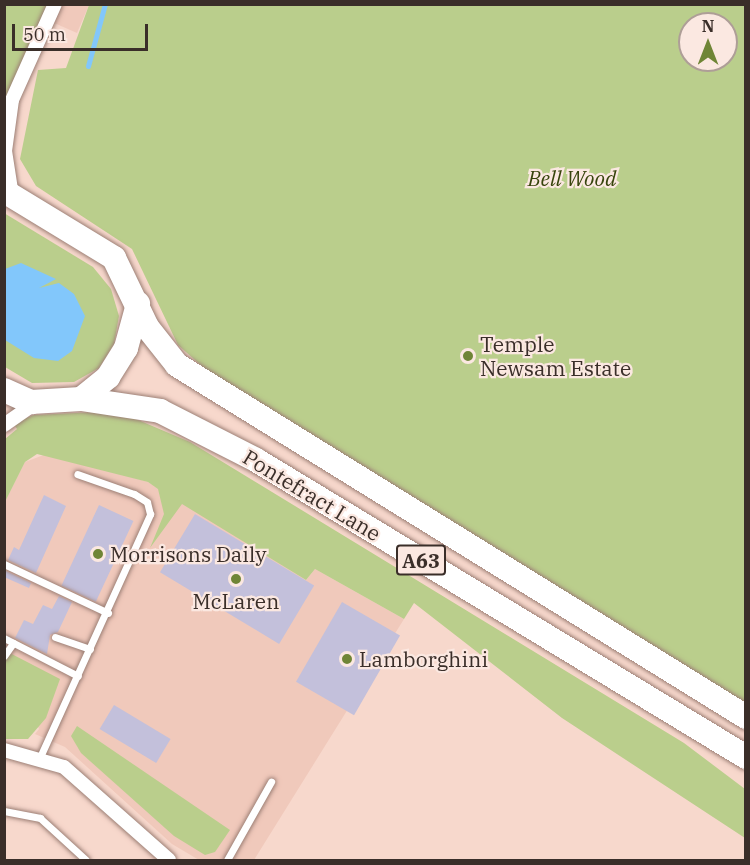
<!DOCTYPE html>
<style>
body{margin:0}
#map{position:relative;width:750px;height:865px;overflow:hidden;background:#f7d8cc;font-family:"IBM Plex Serif",serif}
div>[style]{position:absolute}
.built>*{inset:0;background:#f0c9bb}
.green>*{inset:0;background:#bace8c}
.water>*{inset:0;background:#82c7fb}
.stream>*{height:5px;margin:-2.5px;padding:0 2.5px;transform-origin:2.5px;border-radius:2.5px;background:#82c7fb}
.building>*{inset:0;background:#c3c0db;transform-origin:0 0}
.roads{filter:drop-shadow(0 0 2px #9c7f75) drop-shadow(0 0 2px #9c7f75)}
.service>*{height:7px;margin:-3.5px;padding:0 3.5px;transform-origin:3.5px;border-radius:3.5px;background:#fff}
.minor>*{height:14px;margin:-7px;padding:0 7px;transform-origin:7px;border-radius:7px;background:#fff}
.trunk>*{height:24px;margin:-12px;padding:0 12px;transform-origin:12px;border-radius:12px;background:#fff}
.dots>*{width:16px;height:16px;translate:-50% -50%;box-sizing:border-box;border:3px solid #fbe8e1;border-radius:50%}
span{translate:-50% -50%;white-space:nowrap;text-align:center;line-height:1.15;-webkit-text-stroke:4.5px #fbe8e1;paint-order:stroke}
.shield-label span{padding:2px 4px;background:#fbe8e1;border:2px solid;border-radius:4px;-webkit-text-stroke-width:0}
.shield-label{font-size:20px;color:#3a2e29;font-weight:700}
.park-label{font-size:21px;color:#37440c;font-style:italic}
.poi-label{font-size:21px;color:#3a2e29}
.left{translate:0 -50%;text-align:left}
.street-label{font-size:21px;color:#3a2e29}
.frame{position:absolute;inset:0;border:6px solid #3a2e29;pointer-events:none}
.north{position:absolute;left:678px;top:12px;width:60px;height:60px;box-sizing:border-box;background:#fbe8e1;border:2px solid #ae9e97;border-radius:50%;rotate:0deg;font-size:16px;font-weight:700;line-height:24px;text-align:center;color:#3a2e29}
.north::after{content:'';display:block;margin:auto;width:21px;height:27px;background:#6f8536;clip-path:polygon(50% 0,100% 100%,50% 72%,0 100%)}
.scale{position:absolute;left:12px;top:24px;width:136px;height:27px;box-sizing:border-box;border:3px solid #3a2e29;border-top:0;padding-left:8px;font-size:18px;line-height:21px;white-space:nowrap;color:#3a2e29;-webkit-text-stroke:4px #fbe8e1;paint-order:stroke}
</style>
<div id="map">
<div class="built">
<i style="clip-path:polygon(13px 5px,89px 5px,77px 33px)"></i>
<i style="clip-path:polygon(49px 453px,148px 482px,306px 580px,315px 569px,404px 619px,254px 860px,199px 860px,172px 844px,65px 747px,35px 734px,39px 729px,5px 650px,5px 502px,25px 462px)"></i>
</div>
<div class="green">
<i style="clip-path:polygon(5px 5px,55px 5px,5px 110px)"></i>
<i style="clip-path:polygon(evenodd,89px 5px,745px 5px,745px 705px,204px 368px,178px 345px,132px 249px,36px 186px,20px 159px,38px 70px,66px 68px,89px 5px,690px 24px,726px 24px,726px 60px,690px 60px,690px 24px)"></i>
<i style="clip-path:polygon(4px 213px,93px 267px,111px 289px,119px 316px,114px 344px,99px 368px,74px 382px,32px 383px,5px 367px)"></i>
<i style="clip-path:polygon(117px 411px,190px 442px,684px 743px,745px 789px,745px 838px,562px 718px,414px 603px,404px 619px,315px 569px,306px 580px,182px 504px,150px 548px,164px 514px,158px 489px,148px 482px,37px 454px,25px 462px,5px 502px,5px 439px,17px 429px,13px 423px,34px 415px)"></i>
<i style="clip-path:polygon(4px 650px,60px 679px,46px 718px,28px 739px,5px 739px)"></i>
<i style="clip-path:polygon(77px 726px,230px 830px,215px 852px,205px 855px,174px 836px,81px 753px,71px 736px)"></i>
</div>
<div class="water">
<i style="clip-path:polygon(21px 263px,56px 279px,39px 288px,59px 283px,74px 294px,85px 316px,72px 351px,58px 361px,34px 358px,5px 340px,5px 269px)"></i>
</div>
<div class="stream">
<i style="left:88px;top:66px;width:64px;rotate:-74.7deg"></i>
</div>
<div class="building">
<i style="clip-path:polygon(44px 495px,66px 506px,36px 573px,8px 560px,14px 547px,19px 550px)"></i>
<i style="left:99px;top:505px;width:38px;height:89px;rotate:25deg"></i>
<i style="left:195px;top:514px;width:139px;height:68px;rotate:31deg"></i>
<i style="clip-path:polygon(4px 570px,31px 583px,29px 588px,4px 577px)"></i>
<i style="clip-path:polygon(59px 596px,72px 602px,58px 632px,50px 635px,47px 654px,15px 638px,24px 620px,33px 624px,43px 605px,52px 609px)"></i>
<i style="left:342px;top:602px;width:67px;height:92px;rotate:30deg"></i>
<i style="left:114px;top:705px;width:66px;height:28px;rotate:31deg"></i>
</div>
<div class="roads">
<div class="service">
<i style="left:4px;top:564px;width:115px;rotate:25.2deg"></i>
<i style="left:55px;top:637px;width:37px;rotate:19deg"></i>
<i style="left:4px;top:638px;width:83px;rotate:27.2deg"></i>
<i style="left:4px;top:656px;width:16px;rotate:-55deg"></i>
<i style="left:40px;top:757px;width:267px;rotate:-65.6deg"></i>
<i style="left:150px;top:514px;width:12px;rotate:-104deg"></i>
<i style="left:147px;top:502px;width:15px;rotate:-148deg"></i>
<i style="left:134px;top:494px;width:60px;rotate:-160.7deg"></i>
<i style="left:4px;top:811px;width:37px;rotate:11deg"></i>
<i style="left:40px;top:818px;width:62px;rotate:42.4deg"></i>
<i style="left:227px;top:860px;width:90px;rotate:-60.6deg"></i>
</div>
<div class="minor">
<i style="left:12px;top:196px;width:46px;rotate:-98.8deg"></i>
<i style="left:5px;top:151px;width:51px;rotate:-82.2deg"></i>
<i style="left:12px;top:100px;width:105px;rotate:-65.9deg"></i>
<i style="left:4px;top:425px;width:40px;rotate:-34.9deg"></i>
<i style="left:4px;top:750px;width:62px;rotate:15.8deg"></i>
<i style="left:64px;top:767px;width:140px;rotate:41.5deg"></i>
</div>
<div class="trunk">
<i style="left:4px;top:191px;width:129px;rotate:31.3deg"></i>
<i style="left:114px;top:258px;width:76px;rotate:64.4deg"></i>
<i style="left:147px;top:327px;width:48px;rotate:51.7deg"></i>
<i style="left:177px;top:365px;width:669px;rotate:31.74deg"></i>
<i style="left:4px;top:390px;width:30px;rotate:24deg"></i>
<i style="left:31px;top:402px;width:50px;rotate:-3.4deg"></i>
<i style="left:81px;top:399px;width:35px;rotate:-39deg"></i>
<i style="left:108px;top:377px;width:34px;rotate:-58deg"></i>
<i style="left:126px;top:348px;width:46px;rotate:-74.7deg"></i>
<i style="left:81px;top:399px;width:80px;rotate:8.6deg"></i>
<i style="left:160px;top:411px;width:108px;rotate:27deg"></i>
<i style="left:256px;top:460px;width:573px;rotate:31.22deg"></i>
</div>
</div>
<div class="dots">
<i style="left:468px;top:356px;background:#6f8536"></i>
<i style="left:98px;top:554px;background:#6f8536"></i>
<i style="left:236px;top:579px;background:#6f8536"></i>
<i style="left:347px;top:659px;background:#6f8536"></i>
</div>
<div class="shield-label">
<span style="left:421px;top:560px">A63</span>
</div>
<div class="park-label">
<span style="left:572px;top:178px">Bell Wood</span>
</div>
<div class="poi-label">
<span class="left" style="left:480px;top:356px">Temple<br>Newsam Estate</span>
<span class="left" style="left:110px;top:554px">Morrisons Daily</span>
<span style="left:236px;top:601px">McLaren</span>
<span class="left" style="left:359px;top:659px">Lamborghini</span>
</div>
<div class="street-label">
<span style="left:312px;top:495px;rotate:31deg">Pontefract Lane</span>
</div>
<div class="frame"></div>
<div class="north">N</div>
<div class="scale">50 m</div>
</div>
